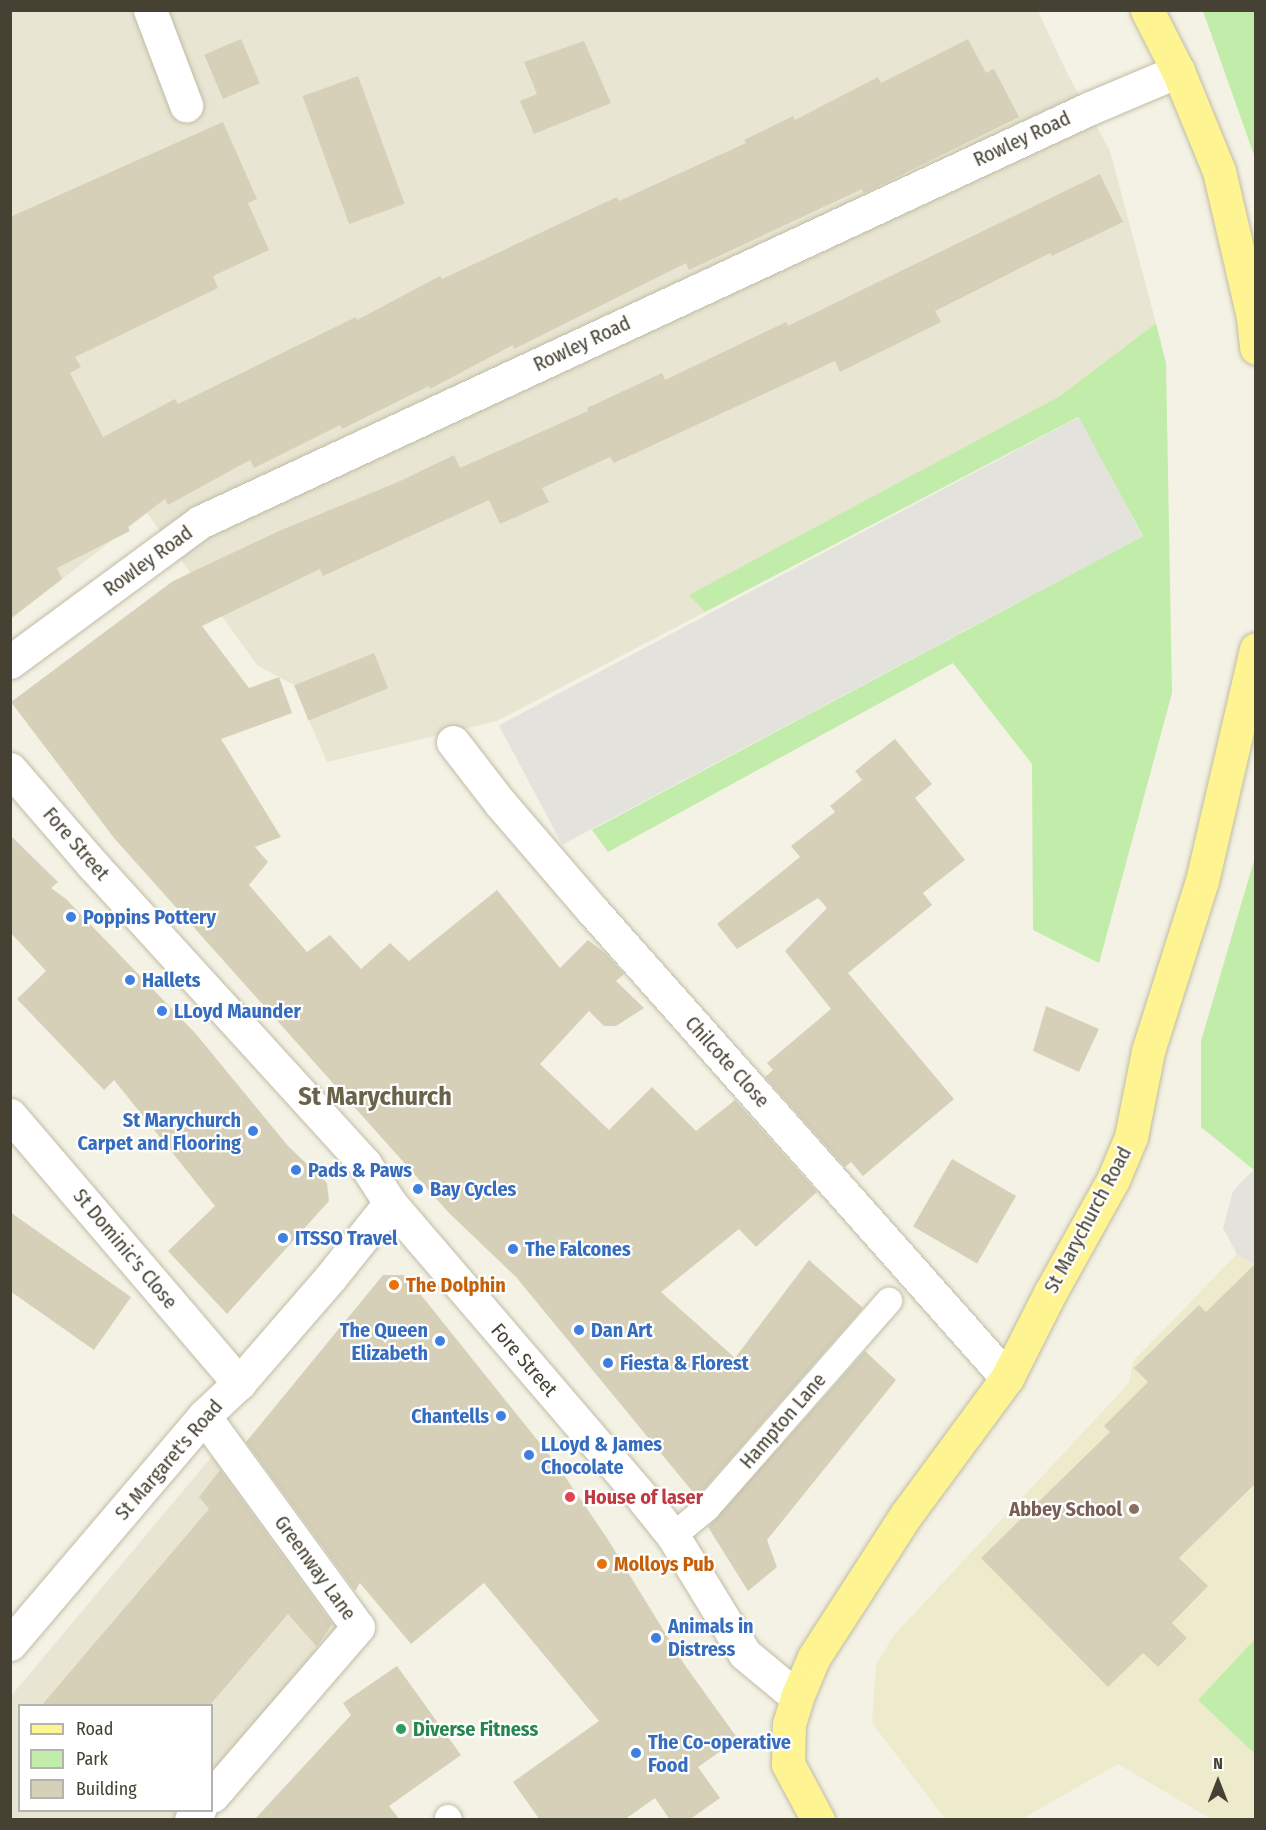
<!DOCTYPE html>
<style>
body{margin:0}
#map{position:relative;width:1266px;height:1830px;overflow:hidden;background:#f4f2e4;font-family:"Fira Sans Condensed",sans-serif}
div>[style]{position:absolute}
.residential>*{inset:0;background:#e8e5d2}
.education>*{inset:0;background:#eeebcd}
.green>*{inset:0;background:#c1eca9}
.parking>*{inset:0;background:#e4e2dd;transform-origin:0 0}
.building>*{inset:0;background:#d6d0b9;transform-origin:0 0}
.roads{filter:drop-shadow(0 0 2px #c0bca6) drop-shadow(0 0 2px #c0bca6)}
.service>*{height:26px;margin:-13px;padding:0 13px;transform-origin:13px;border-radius:13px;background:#fff}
.pedestrian>*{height:33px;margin:-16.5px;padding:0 16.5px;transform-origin:16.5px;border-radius:16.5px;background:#fff}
.minor>*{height:33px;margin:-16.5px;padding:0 16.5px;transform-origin:16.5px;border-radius:16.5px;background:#fff}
.primary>*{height:33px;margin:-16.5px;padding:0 16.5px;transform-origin:16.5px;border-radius:16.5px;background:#fff492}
.dots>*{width:16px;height:16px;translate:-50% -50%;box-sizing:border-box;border:3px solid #fff;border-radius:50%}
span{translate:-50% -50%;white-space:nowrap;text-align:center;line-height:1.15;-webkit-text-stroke:4.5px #fff;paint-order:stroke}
.street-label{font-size:20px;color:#464233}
.shop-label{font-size:20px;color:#366cbe;font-weight:700}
.left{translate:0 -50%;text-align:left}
.right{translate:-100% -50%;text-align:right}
.food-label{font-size:20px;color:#c56008;font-weight:700}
.health-label{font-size:20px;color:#be3a42;font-weight:700}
.education-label{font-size:20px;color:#785e54;font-weight:700}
.leisure-label{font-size:20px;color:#27864d;font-weight:700}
.district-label{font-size:26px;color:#6a634a;font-weight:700}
.frame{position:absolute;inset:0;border:12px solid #464233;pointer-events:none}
.legend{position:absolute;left:18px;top:1704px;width:195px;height:108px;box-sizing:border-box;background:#fff;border:2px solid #b5b3ad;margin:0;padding:8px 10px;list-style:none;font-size:18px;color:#464233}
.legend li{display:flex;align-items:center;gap:12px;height:30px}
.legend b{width:30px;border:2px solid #b5b3ad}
.north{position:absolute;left:1188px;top:1752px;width:60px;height:60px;-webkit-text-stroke:4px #fff;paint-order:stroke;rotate:0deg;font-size:16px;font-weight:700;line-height:24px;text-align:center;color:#464233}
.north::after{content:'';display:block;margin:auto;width:21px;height:27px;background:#464233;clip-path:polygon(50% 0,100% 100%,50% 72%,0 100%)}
</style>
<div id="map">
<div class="residential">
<i style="clip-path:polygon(11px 11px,1038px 11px,1067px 73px,1110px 151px,1156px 323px,1060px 396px,690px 595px,705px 612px,497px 721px,327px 762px,294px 685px,258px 666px,147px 513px,11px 619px)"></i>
<i style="clip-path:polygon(224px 1442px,358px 1627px,212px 1796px,212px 1706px,20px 1706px,20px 1810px,199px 1811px,191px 1819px,11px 1820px,11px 1696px)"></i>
</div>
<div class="education">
<i style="clip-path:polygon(1237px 1254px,1255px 1265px,1255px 1819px,1211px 1819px,1118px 1764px,1022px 1819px,945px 1819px,872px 1723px,876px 1664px,895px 1634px,1129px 1383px,1133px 1361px)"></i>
</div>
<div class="green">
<i style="clip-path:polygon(1203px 11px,1255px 11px,1255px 158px)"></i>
<i style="clip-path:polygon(1156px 323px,1166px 363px,1172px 693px,1099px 963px,1033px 930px,1032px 764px,953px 663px,608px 852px,592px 830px,1143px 536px,1078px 417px,705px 612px,689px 595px,1060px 396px)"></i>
<i style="clip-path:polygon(1255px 857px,1255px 1168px,1254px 1170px,1201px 1127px,1201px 1041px)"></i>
<i style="clip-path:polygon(1255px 1639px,1255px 1754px,1198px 1700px)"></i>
</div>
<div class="parking">
<i style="left:1079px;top:417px;width:135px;height:657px;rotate:62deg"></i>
<i style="clip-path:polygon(1255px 1168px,1255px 1265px,1237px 1254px,1223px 1228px,1233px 1191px)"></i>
</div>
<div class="building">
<i style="left:241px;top:39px;width:48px;height:40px;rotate:67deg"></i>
<i style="clip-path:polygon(968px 39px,986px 73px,994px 69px,1019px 117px,864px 193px,862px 189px,689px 270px,686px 263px,514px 349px,513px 345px,430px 389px,429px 386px,342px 429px,340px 425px,254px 468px,250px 460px,168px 505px,165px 499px,128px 527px,130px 531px,57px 568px,62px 579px,10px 619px,10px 217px,223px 122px,257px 199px,248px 203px,269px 250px,213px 276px,218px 288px,75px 357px,81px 367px,70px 373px,103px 437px,175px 399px,178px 404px,356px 317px,357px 320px,440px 276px,442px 279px,617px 197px,619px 201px,746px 143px,744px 140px,793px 116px,795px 120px,878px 77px,881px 83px)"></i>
<i style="clip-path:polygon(584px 41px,611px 103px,534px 134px,520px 101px,537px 94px,524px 62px)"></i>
<i style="left:358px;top:76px;width:136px;height:59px;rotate:70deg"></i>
<i style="clip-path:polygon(1100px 174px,1123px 222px,1052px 256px,1050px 253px,935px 311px,941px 322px,840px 372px,835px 361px,614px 463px,610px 457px,542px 488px,549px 502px,500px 524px,489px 500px,323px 576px,320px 569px,202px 626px,249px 688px,279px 677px,292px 713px,221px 739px,281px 837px,255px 847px,268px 862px,249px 885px,307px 952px,330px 935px,361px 969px,390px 943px,409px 961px,497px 890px,560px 968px,588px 940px,605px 953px,624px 974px,616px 981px,644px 1008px,616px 1026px,604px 1026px,589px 1011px,540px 1064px,609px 1130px,652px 1087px,696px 1131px,735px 1100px,817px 1192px,756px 1247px,739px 1229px,661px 1292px,735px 1358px,809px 1260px,863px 1308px,697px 1497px,516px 1277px,449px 1213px,114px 838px,11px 702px,173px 581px,279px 531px,398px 482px,454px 455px,460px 468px,588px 411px,587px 408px,662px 373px,665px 380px,786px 322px,788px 326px)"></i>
<i style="left:374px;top:653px;width:38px;height:86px;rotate:68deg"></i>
<i style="clip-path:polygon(895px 739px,932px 784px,915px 798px,965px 860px,923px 893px,932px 905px,848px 973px,954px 1099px,863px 1176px,851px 1162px,845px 1167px,765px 1077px,773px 1070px,767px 1063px,831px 1009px,785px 951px,827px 908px,818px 898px,737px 949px,717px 924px,800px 857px,791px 846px,835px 812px,830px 806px,862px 780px,855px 771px)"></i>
<i style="clip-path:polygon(10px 835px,58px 882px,51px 888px,66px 899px,196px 1034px,288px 1146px,327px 1183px,329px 1201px,227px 1314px,168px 1251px,215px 1206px,114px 1080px,104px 1090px,17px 999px,46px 971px,10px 932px)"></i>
<i style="clip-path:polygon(1046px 1006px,1099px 1029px,1079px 1072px,1033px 1051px)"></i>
<i style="left:952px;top:1159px;width:74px;height:78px;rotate:30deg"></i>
<i style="clip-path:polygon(10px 1212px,131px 1297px,94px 1350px,10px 1291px)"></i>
<i style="clip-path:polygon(1256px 1263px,1256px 1483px,1179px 1558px,1208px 1586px,1172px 1623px,1187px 1638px,1158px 1667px,1143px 1653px,1108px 1687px,981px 1558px,1110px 1432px,1104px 1426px,1148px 1382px,1134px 1368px,1199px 1305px,1206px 1312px)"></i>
<i style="clip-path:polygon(383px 1275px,405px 1275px,555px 1462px,607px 1538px,684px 1664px,738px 1739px,698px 1767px,720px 1798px,689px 1820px,670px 1820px,655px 1798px,624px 1820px,540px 1820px,513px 1782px,599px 1721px,484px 1583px,411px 1644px,360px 1583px,355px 1591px,246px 1442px)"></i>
<i style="clip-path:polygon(865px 1351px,896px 1380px,767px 1540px,777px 1567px,748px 1591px,708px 1527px)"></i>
<i style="clip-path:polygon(220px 1470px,332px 1624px,318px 1645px,316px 1646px,288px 1614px,209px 1706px,41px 1706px,209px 1509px,199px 1497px)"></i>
<i style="clip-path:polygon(397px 1666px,461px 1755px,389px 1806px,400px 1820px,254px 1820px,351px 1715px,343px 1703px)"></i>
</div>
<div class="roads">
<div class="service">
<i style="left:673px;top:1536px;width:44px;rotate:-39.5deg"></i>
<i style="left:707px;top:1508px;width:276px;rotate:-48.7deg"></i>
<i style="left:448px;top:1818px;width:2px;rotate:63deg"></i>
</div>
<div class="pedestrian">
<i style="left:10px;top:769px;width:127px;rotate:49.2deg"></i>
<i style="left:93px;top:865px;width:404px;rotate:47.7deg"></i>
<i style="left:365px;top:1164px;width:46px;rotate:57.3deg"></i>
<i style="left:390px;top:1203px;width:392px;rotate:49.4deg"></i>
<i style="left:330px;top:1278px;width:96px;rotate:-51.3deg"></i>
</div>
<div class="minor">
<i style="left:150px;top:10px;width:102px;rotate:69.2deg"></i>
<i style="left:10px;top:662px;width:236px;rotate:-36.4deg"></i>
<i style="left:200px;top:522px;width:979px;rotate:-24.94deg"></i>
<i style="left:1088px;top:109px;width:98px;rotate:-22.9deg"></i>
<i style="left:453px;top:742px;width:78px;rotate:52.3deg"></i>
<i style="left:501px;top:804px;width:141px;rotate:49.3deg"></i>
<i style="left:593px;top:911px;width:624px;rotate:48.44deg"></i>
<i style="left:10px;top:1115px;width:353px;rotate:49.5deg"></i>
<i style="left:204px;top:1416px;width:261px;rotate:53.9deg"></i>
<i style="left:358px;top:1627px;width:223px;rotate:130.8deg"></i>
<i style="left:645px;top:1501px;width:45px;rotate:51.3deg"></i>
<i style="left:673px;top:1536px;width:138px;rotate:58.6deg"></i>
<i style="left:745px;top:1654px;width:67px;rotate:39.6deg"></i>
<i style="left:10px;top:1644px;width:299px;rotate:-49.6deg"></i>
<i style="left:204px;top:1416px;width:48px;rotate:-43.3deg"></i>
<i style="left:239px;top:1383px;width:139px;rotate:-49.1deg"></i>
<i style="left:191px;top:1820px;width:13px;rotate:-51deg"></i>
</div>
<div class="primary">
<i style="left:1147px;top:10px;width:68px;rotate:63.1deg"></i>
<i style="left:1178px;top:71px;width:108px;rotate:67.7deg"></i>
<i style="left:1219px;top:171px;width:150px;rotate:76.9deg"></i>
<i style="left:1253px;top:317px;width:31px;rotate:84deg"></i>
<i style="left:818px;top:1820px;width:64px;rotate:-118.2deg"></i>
<i style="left:788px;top:1764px;width:40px;rotate:-88.6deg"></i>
<i style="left:789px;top:1724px;width:28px;rotate:-73deg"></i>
<i style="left:797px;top:1697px;width:43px;rotate:-67deg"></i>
<i style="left:814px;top:1657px;width:169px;rotate:-57.1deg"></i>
<i style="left:906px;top:1515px;width:170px;rotate:-53.6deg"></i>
<i style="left:1007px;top:1378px;width:95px;rotate:-63.2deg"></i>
<i style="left:1050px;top:1293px;width:129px;rotate:-60.9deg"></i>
<i style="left:1113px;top:1180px;width:47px;rotate:-67.3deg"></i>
<i style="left:1131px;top:1137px;width:88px;rotate:-78.8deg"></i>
<i style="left:1148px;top:1051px;width:178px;rotate:-72.4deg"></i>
<i style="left:1202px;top:881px;width:238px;rotate:-76.9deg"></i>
</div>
</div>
<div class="dots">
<i style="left:71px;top:917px;background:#3f7fe0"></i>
<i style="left:130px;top:980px;background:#3f7fe0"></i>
<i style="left:162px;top:1011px;background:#3f7fe0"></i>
<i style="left:253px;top:1131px;background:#3f7fe0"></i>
<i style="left:296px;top:1170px;background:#3f7fe0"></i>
<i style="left:418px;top:1189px;background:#3f7fe0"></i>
<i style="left:283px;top:1238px;background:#3f7fe0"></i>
<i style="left:513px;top:1249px;background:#3f7fe0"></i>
<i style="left:394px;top:1285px;background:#e8710a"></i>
<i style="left:579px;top:1330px;background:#3f7fe0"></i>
<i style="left:440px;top:1341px;background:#3f7fe0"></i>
<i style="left:608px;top:1363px;background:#3f7fe0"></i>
<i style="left:501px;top:1416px;background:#3f7fe0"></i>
<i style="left:529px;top:1455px;background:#3f7fe0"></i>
<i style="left:570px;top:1497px;background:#e0444e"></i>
<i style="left:1134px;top:1509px;background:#8d6e63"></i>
<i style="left:602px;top:1564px;background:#e8710a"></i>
<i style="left:656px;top:1638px;background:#3f7fe0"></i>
<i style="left:401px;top:1729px;background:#2e9e5b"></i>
<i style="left:636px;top:1753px;background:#3f7fe0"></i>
</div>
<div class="street-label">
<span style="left:1022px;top:139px;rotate:-25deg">Rowley Road</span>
<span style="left:582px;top:344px;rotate:-25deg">Rowley Road</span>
<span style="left:148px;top:561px;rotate:-36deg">Rowley Road</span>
<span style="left:76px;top:844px;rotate:49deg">Fore Street</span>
<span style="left:727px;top:1062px;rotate:48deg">Chilcote Close</span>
<span style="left:1088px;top:1220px;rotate:-62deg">St Marychurch Road</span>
<span style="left:125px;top:1249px;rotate:50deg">St Dominic's Close</span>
<span style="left:524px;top:1360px;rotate:49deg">Fore Street</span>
<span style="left:783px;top:1421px;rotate:-49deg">Hampton Lane</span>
<span style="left:169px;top:1460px;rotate:-49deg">St Margaret's Road</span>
<span style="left:315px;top:1568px;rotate:54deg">Greenway Lane</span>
</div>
<div class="shop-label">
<span class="left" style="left:83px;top:917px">Poppins Pottery</span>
<span class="left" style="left:142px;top:980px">Hallets</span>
<span class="left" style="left:174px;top:1011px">LLoyd Maunder</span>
<span class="right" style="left:241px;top:1132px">St Marychurch<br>Carpet and Flooring</span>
<span class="left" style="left:308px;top:1170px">Pads &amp; Paws</span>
<span class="left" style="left:430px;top:1189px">Bay Cycles</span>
<span class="left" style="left:295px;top:1238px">ITSSO Travel</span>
<span class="left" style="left:525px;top:1249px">The Falcones</span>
<span class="right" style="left:428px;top:1342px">The Queen<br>Elizabeth</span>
<span class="left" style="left:591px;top:1330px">Dan Art</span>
<span class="left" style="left:620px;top:1363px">Fiesta &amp; Florest</span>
<span class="right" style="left:489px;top:1416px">Chantells</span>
<span class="left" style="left:541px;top:1456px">LLoyd &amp; James<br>Chocolate</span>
<span class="left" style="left:668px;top:1638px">Animals in<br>Distress</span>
<span class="left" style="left:648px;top:1754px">The Co-operative<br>Food</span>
</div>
<div class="food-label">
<span class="left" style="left:406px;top:1285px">The Dolphin</span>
<span class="left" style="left:614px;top:1564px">Molloys Pub</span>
</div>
<div class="health-label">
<span class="left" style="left:584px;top:1497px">House of laser</span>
</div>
<div class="education-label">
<span class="right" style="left:1122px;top:1509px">Abbey School</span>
</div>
<div class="leisure-label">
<span class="left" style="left:413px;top:1729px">Diverse Fitness</span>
</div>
<div class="district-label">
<span style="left:375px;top:1097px">St Marychurch</span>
</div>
<div class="frame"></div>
<ul class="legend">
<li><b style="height:8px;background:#fff492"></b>Road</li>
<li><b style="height:16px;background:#c1eca9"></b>Park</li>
<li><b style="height:16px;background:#d6d0b9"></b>Building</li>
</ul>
<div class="north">N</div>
</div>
